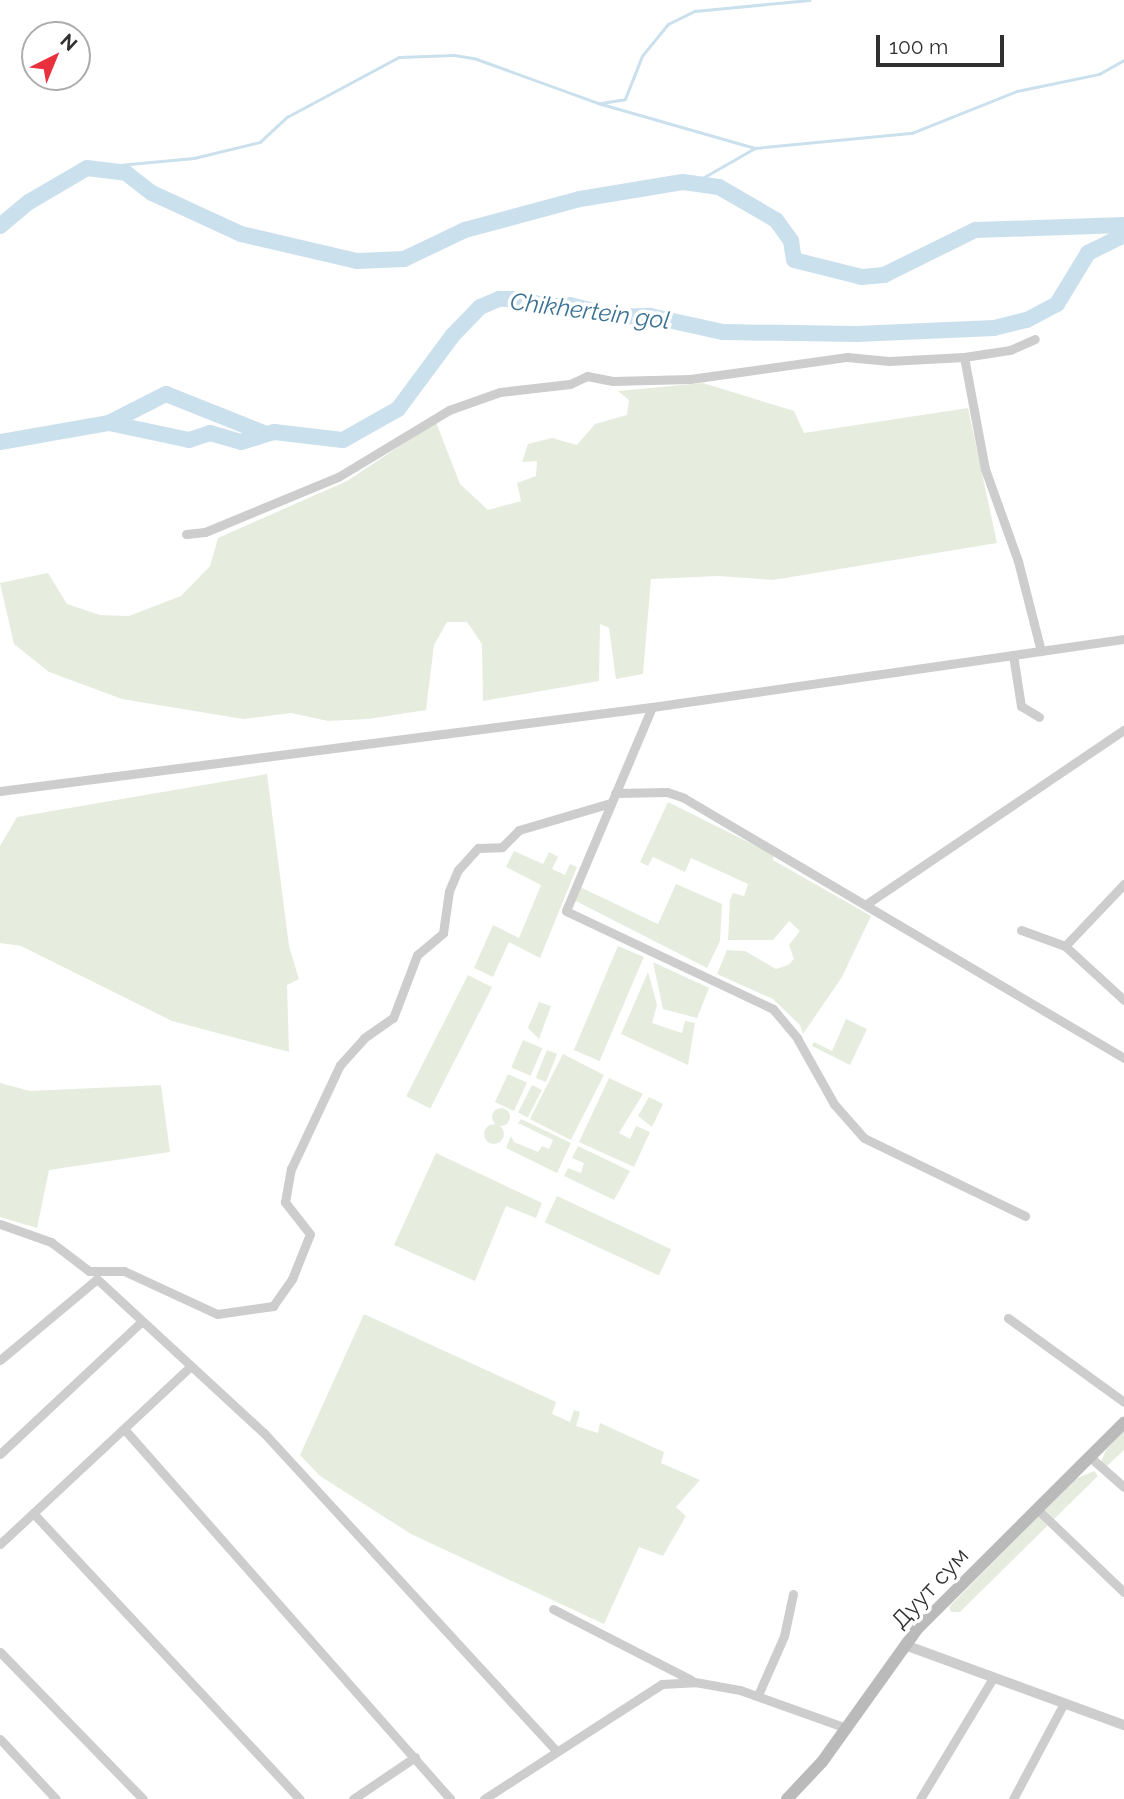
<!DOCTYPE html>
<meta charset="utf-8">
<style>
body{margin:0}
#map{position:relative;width:1124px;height:1799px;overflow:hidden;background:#fff;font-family:Raleway,sans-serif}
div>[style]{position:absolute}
.green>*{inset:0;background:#e6edde;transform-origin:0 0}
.round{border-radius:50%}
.stream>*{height:2.5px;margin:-1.25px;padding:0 1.25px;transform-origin:1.25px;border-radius:1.25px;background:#cbe0ed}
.river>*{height:16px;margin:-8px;padding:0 8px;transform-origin:8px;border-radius:8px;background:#cbe0ed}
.minor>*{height:9px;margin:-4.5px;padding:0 4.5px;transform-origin:4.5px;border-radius:4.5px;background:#cdcdcd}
.tertiary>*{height:10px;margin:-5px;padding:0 5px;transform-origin:5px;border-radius:5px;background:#cdcdcd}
.secondary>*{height:12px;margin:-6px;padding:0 6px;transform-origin:6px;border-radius:6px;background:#bababa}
span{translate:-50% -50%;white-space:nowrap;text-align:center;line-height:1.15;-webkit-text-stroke:7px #fff;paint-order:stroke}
.street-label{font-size:23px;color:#303030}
.water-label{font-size:24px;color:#3c7295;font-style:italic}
.north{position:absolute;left:21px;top:21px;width:70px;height:70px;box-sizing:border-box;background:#fff;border:2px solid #acacac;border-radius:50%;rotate:43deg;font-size:19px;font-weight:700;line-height:28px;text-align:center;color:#303030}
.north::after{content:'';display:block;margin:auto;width:24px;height:32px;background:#e9313e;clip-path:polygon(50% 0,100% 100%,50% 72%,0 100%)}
.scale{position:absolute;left:876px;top:35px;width:128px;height:32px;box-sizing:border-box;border:4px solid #303030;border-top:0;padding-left:9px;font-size:21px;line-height:24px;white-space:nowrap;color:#303030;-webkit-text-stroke:5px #fff;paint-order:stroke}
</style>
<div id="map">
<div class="green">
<i style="clip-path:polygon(703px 383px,794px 411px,804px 433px,968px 408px,997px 543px,773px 580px,719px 576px,651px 579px,643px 674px,616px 679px,609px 628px,600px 624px,599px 681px,483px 701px,482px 644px,467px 622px,447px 622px,434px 645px,426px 710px,368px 719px,328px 721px,291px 713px,243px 719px,122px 699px,49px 672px,14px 644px,0 583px,48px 573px,67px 604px,100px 615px,129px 616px,181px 596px,210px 566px,218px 538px,347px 481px,436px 422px,460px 484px,488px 510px,521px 501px,517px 483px,536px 476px,537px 461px,522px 462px,528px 444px,552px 438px,577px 445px,595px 424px,627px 415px,629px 400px,618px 391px)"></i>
<i style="clip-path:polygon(267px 774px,289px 946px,299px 979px,287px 985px,289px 1052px,172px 1021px,21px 946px,0 943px,0 846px,17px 817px)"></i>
<i style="clip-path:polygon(668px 802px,774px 855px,773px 860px,871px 916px,842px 977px,803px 1034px,800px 1025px,773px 999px,717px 974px,727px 950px,745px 951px,776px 969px,788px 965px,794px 959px,789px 945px,800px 931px,789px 921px,773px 940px,728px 940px,730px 900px,733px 893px,744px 896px,748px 884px,691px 858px,685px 872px,653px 857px,648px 866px,640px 862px)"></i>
<i style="clip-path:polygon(514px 851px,543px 864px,549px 852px,558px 857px,552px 869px,565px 875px,570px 864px,577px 867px,540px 958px,509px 942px,493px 977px,474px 968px,493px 925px,519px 938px,541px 885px,506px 867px)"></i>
<i style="clip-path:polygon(676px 884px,722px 904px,720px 941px,707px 968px,574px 900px,580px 887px,658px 924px)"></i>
<i style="left:618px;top:946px;width:28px;height:113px;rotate:23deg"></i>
<i style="clip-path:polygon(653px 962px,709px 988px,697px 1018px,663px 1009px)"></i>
<i style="clip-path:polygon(648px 972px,657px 1005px,652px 1023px,682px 1033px,685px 1021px,695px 1023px,688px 1065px,621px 1034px)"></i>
<i style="left:468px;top:975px;width:27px;height:136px;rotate:27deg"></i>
<i style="clip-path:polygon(539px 1002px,551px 1006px,539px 1039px,528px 1028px)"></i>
<i style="clip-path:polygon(846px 1019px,867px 1029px,850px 1065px,812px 1046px,814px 1042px,832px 1051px)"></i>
<i style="left:523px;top:1040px;width:21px;height:30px;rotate:23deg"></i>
<i style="left:547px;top:1050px;width:11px;height:30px;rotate:22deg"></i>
<i style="left:563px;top:1054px;width:46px;height:73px;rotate:27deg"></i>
<i style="left:508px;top:1074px;width:21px;height:31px;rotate:25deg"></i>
<i style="clip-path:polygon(609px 1078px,643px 1094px,619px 1133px,630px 1139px,636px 1126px,650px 1132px,634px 1167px,579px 1142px)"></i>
<i style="clip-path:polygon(0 1083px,30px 1091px,161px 1085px,170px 1152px,49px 1170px,37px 1228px,0 1217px)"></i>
<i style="left:532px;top:1085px;width:11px;height:31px;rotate:27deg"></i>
<i style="clip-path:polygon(649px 1097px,663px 1104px,652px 1127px,638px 1116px)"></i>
<i class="round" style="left:492px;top:1108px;width:18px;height:18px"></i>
<i style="clip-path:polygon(521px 1119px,571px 1143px,557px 1173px,506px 1148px,511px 1136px,514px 1142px,538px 1152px,542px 1146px,549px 1149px,553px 1140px,518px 1123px)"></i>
<i class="round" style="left:484px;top:1124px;width:20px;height:20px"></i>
<i style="clip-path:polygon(578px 1146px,630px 1171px,614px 1200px,564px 1176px,568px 1168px,581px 1173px,584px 1163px,572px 1158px)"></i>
<i style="clip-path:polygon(436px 1153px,542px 1203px,536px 1218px,506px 1206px,475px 1281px,394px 1245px)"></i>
<i style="left:557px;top:1196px;width:126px;height:29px;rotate:25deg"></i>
<i style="clip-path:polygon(364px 1314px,556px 1402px,552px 1414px,570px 1422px,574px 1410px,580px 1412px,576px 1426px,598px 1433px,600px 1423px,664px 1452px,661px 1463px,700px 1480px,676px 1507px,686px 1516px,663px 1556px,639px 1547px,604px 1624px,411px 1534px,320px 1476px,300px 1455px)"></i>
<i style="clip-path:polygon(1124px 1431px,1124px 1450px,1106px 1467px,1101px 1462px,1106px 1450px)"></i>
<i style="clip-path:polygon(1094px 1471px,1098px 1476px,1054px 1519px,1045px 1510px,1075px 1479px)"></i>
<i style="clip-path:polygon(1038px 1516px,1048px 1525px,960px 1612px,951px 1612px,949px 1607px)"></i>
</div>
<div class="stream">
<i style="left:601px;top:103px;width:24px;rotate:-9deg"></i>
<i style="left:625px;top:99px;width:46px;rotate:-68.4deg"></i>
<i style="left:642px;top:56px;width:41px;rotate:-50.9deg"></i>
<i style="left:668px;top:24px;width:30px;rotate:-26deg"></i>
<i style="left:695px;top:11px;width:115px;rotate:-5.5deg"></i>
<i style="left:87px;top:168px;width:107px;rotate:-5.3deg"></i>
<i style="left:194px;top:158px;width:68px;rotate:-13.6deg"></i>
<i style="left:260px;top:142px;width:37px;rotate:-43deg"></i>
<i style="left:287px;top:117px;width:127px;rotate:-28.2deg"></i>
<i style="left:399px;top:57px;width:55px;rotate:-2.1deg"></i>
<i style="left:454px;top:55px;width:20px;rotate:9deg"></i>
<i style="left:474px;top:58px;width:132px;rotate:19.9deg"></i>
<i style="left:598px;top:103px;width:163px;rotate:16deg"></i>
<i style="left:683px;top:182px;width:16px;rotate:-7deg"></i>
<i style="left:699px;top:180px;width:64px;rotate:-29.7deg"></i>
<i style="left:755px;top:148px;width:158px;rotate:-5.5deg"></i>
<i style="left:912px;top:133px;width:113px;rotate:-21.8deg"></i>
<i style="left:1017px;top:91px;width:84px;rotate:-11.7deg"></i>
<i style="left:1099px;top:74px;width:29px;rotate:-29deg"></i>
</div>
<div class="river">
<i style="left:0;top:226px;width:38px;rotate:-40deg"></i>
<i style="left:29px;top:202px;width:67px;rotate:-30.4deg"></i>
<i style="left:87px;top:168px;width:39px;rotate:7deg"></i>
<i style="left:126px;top:173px;width:33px;rotate:38deg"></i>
<i style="left:152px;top:193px;width:98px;rotate:24.7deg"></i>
<i style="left:241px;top:234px;width:119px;rotate:13.1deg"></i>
<i style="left:357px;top:261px;width:47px;rotate:-2.4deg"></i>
<i style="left:404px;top:259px;width:68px;rotate:-25.4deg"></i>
<i style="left:465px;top:230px;width:119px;rotate:-15.1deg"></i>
<i style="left:580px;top:199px;width:104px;rotate:-9.4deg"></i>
<i style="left:683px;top:182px;width:36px;rotate:8deg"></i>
<i style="left:719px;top:187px;width:66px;rotate:30.1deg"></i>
<i style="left:776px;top:220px;width:26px;rotate:54deg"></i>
<i style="left:791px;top:241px;width:19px;rotate:81deg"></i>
<i style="left:794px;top:260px;width:70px;rotate:14deg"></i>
<i style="left:862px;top:277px;width:22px;rotate:-5deg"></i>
<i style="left:884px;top:275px;width:102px;rotate:-26.3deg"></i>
<i style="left:975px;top:230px;width:149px;rotate:-1.9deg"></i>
<i style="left:109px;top:423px;width:64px;rotate:-27deg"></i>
<i style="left:166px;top:394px;width:105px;rotate:21.7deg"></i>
<i style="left:0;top:442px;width:111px;rotate:-9.9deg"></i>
<i style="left:109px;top:423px;width:82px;rotate:12deg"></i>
<i style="left:189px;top:440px;width:22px;rotate:-18deg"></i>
<i style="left:210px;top:433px;width:32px;rotate:16deg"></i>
<i style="left:241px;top:442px;width:34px;rotate:-17deg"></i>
<i style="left:274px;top:432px;width:69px;rotate:6.6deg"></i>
<i style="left:343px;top:440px;width:63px;rotate:-29.4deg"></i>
<i style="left:398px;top:409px;width:92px;rotate:-53.4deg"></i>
<i style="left:453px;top:335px;width:39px;rotate:-46deg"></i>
<i style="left:480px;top:307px;width:21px;rotate:-23deg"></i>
<i style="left:499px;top:299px;width:23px"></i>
<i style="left:522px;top:299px;width:27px;rotate:17deg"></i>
<i style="left:548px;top:307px;width:22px;rotate:-5deg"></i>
<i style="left:570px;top:305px;width:49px;rotate:14.3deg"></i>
<i style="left:617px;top:317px;width:33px;rotate:-2deg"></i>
<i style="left:650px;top:316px;width:75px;rotate:12.4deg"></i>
<i style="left:723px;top:332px;width:134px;rotate:0.9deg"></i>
<i style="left:857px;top:334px;width:137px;rotate:-2.5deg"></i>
<i style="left:994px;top:328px;width:34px;rotate:-14deg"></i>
<i style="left:1027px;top:320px;width:34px;rotate:-28deg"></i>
<i style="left:1057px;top:304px;width:60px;rotate:-58.7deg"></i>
<i style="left:1088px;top:253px;width:40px;rotate:-26.6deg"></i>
</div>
<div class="minor">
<i style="left:964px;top:357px;width:114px;rotate:79.4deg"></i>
<i style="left:985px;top:469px;width:98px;rotate:70.3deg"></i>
<i style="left:1018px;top:561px;width:93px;rotate:75.7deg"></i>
<i style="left:186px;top:534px;width:19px;rotate:-6deg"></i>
<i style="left:205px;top:532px;width:144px;rotate:-22.5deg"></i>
<i style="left:338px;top:477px;width:130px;rotate:-31.1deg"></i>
<i style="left:449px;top:410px;width:54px;rotate:-19.4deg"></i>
<i style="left:500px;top:392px;width:70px;rotate:-6.5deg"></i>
<i style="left:570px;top:384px;width:19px;rotate:-25deg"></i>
<i style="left:587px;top:376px;width:26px;rotate:11deg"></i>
<i style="left:613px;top:381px;width:77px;rotate:-1.5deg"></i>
<i style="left:690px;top:379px;width:159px;rotate:-8deg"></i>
<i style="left:847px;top:357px;width:42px;rotate:5.4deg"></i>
<i style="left:889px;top:361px;width:75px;rotate:-3.1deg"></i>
<i style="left:964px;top:357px;width:47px;rotate:-8.7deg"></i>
<i style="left:1010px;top:350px;width:27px;rotate:-24deg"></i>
<i style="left:1013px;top:655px;width:52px;rotate:81.1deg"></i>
<i style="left:1021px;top:706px;width:21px;rotate:31deg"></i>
<i style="left:652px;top:707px;width:221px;rotate:112.9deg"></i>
<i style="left:566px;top:911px;width:229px;rotate:25.3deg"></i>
<i style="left:773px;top:1009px;width:38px;rotate:50deg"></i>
<i style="left:797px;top:1038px;width:76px;rotate:60.7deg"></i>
<i style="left:834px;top:1104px;width:45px;rotate:48.6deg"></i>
<i style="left:864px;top:1138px;width:179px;rotate:25.8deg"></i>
<i style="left:0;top:791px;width:657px;rotate:-7.34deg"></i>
<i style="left:652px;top:707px;width:477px;rotate:-8.2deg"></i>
<i style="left:615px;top:793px;width:52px;rotate:-1.1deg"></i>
<i style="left:667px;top:792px;width:18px;rotate:19deg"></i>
<i style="left:684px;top:798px;width:511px;rotate:30.58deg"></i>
<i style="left:868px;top:903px;width:309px;rotate:-34.1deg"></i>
<i style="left:1021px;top:930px;width:47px;rotate:20deg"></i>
<i style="left:1065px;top:946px;width:80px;rotate:42.5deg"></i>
<i style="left:1065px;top:946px;width:86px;rotate:-46.4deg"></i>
<i style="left:0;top:1224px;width:54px;rotate:19.4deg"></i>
<i style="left:51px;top:1242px;width:48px;rotate:37.3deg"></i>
<i style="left:89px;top:1271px;width:35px"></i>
<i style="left:124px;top:1271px;width:102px;rotate:24.8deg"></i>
<i style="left:217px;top:1314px;width:57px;rotate:-8.1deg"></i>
<i style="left:273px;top:1306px;width:33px;rotate:-55deg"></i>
<i style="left:292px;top:1279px;width:48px;rotate:-68.2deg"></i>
<i style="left:310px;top:1234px;width:41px;rotate:-128deg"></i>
<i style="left:285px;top:1202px;width:34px;rotate:-80deg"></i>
<i style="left:291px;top:1169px;width:115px;rotate:-64.8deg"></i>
<i style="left:340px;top:1065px;width:36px;rotate:-48deg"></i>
<i style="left:364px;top:1038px;width:35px;rotate:-35deg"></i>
<i style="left:393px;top:1018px;width:67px;rotate:-69.1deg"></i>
<i style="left:417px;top:955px;width:34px;rotate:-40deg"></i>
<i style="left:443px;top:933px;width:42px;rotate:-81.9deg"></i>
<i style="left:449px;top:891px;width:23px;rotate:-67deg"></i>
<i style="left:458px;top:870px;width:30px;rotate:-48deg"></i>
<i style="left:478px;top:848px;width:24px;rotate:-2deg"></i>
<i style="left:502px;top:847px;width:24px;rotate:-45deg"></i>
<i style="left:519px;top:830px;width:96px;rotate:-16.4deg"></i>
<i style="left:1008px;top:1318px;width:143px;rotate:35.9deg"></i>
<i style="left:0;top:1360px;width:126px;rotate:-39.9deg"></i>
<i style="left:97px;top:1279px;width:227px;rotate:42.7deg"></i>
<i style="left:264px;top:1433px;width:432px;rotate:47.4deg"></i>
<i style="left:125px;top:1430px;width:492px;rotate:48.6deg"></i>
<i style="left:0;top:1454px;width:192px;rotate:-43.1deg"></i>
<i style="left:1090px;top:1457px;width:45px;rotate:41.4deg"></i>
<i style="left:1037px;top:1509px;width:120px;rotate:43.7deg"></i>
<i style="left:33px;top:1513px;width:391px;rotate:47deg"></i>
<i style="left:0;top:1544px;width:258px;rotate:-43deg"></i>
<i style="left:553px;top:1609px;width:155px;rotate:27.2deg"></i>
<i style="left:0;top:1652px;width:205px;rotate:45.8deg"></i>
<i style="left:758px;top:1695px;width:64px;rotate:-66.2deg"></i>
<i style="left:784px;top:1636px;width:43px;rotate:-77.9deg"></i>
<i style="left:0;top:1739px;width:82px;rotate:47deg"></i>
<i style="left:353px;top:1799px;width:75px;rotate:-34.1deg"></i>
<i style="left:484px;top:1799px;width:212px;rotate:-32.9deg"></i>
<i style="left:662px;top:1684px;width:33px;rotate:-3deg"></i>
<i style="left:695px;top:1682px;width:46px;rotate:10.1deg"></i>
<i style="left:740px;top:1690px;width:113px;rotate:19.7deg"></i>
<i style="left:920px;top:1799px;width:141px;rotate:-58.9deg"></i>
<i style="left:1013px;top:1799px;width:109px;rotate:-62deg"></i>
</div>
<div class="tertiary">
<i style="left:905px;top:1645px;width:233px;rotate:20.1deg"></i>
</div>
<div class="secondary">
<i style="left:787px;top:1799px;width:51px;rotate:-46.6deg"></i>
<i style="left:822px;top:1762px;width:165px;rotate:-54.4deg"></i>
<i style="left:918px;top:1628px;width:291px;rotate:-44.9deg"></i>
</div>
<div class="street-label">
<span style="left:930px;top:1588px;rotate:-47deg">Дуут сум</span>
</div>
<div class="water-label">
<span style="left:590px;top:311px;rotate:7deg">Chikhertein gol</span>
</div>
<div class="north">N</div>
<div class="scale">100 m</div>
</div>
